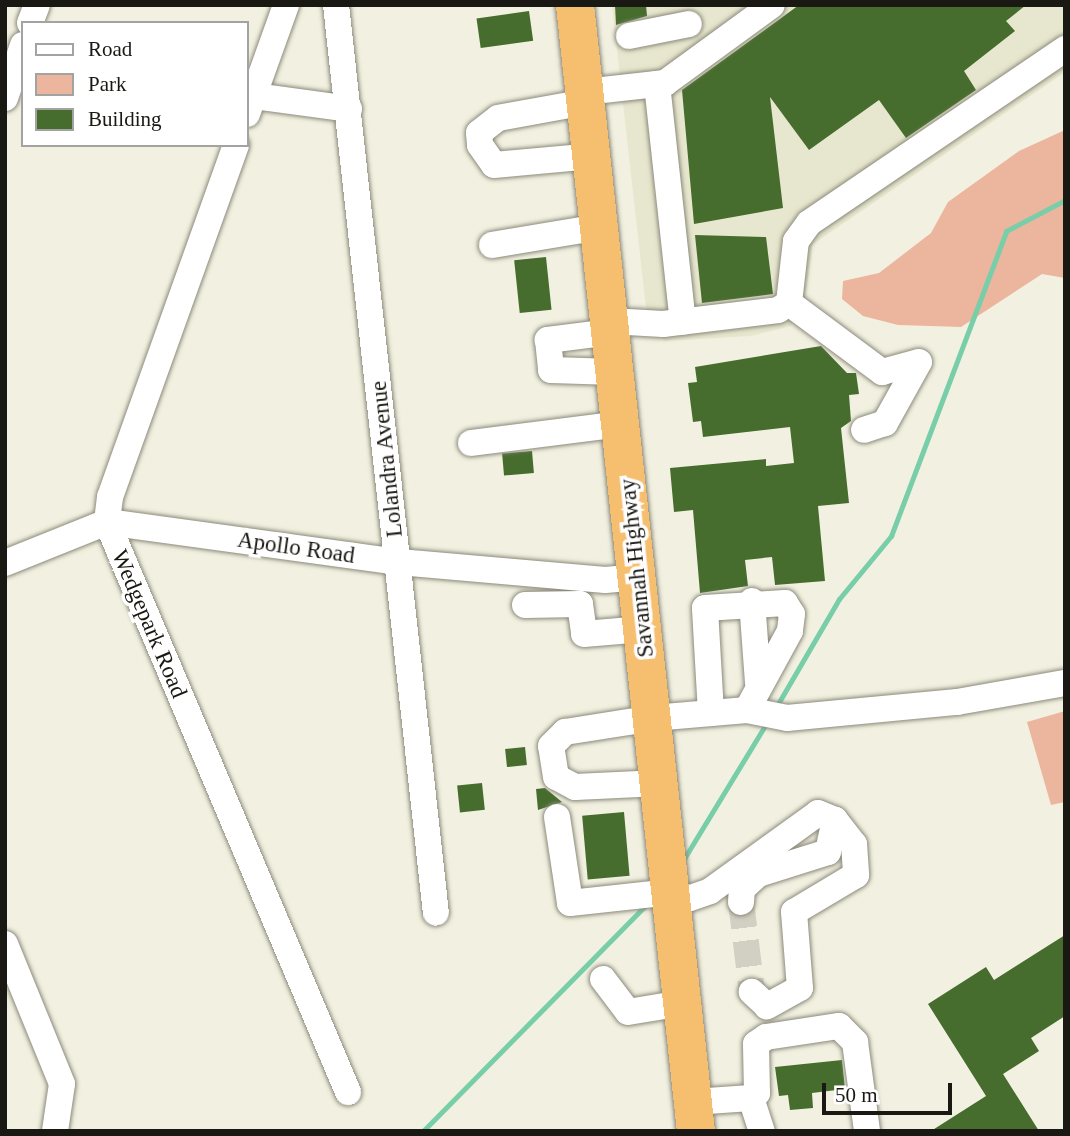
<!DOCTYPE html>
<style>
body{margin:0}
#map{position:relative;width:1070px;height:1136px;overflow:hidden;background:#f2f1e1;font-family:Georgia,serif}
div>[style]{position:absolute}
.built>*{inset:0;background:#e7e6ce}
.green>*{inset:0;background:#ecb59d}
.stream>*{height:5px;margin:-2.5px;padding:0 2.5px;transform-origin:2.5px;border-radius:2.5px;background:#77cea8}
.building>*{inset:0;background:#466c2e;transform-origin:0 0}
.minor-tunnel>*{height:26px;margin-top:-13px;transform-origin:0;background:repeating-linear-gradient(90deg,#d1d0c2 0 26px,transparent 0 39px)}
.roads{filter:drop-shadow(0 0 2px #8b8a7b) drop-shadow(0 0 2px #8b8a7b)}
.minor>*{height:26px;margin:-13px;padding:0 13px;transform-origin:13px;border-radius:13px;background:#fff}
.highway>*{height:38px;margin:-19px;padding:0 19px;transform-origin:19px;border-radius:19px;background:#f6bf70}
span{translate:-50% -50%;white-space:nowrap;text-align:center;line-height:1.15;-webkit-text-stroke:7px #fff;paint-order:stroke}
.street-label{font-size:23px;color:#191813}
.frame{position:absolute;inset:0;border:7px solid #191813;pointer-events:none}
.legend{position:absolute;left:21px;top:21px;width:228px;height:126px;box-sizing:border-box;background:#fff;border:2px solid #a3a3a1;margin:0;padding:9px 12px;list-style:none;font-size:21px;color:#191813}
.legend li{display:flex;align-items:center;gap:14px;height:35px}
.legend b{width:35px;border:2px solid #a3a3a1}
.scale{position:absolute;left:822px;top:1083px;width:130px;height:32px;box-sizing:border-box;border:4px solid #191813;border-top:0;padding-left:9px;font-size:21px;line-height:24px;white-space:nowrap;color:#191813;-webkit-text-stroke:5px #fff;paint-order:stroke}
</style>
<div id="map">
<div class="built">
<i style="clip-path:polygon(612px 5px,1065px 5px,1065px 72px,813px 244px,805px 298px,791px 326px,751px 336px,664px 341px,646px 308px)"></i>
</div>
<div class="green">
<i style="clip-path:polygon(1065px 130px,1065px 278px,1042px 274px,961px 327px,898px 325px,863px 316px,842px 299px,843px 281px,879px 273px,931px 233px,948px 202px,1019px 151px)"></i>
<i style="clip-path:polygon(1065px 711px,1065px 802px,1051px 805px,1027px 722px)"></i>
</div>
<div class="stream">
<i style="left:779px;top:702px;width:119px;rotate:-59.8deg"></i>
<i style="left:839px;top:599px;width:82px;rotate:-50.5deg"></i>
<i style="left:891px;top:536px;width:326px;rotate:-69.3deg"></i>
<i style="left:1006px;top:231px;width:67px;rotate:-27.7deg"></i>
<i style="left:682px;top:862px;width:158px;rotate:-58.7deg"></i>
<i style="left:423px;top:1131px;width:316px;rotate:-45.4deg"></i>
</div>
<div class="building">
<i style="clip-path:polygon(615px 5px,646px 5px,647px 16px,616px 25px)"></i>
<i style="clip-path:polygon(799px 5px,1026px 5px,1006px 21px,1015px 31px,964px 71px,976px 90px,906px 138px,879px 100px,809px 150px,770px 97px,783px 208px,694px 224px,682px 90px)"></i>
<i style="left:529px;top:11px;width:30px;height:53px;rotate:82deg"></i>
<i style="clip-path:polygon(695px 235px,766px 237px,773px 294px,702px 303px)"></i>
<i style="left:546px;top:257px;width:53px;height:32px;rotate:84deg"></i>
<i style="clip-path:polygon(821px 346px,847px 373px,856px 373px,859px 394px,849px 395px,851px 421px,841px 428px,849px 503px,818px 506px,825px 581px,775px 585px,772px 557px,745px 560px,748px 586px,700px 593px,693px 510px,674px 512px,670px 468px,766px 459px,766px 466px,794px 463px,790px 427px,703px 437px,701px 421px,693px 422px,688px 383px,697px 382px,695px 367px)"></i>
<i style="left:532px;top:451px;width:22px;height:30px;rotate:85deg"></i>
<i style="left:525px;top:747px;width:18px;height:20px;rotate:84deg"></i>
<i style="left:482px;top:783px;width:27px;height:25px;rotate:84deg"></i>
<i style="clip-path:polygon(545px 788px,562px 802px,538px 810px,536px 789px)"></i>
<i style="left:624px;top:812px;width:64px;height:42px;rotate:85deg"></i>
<i style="clip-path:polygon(1065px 935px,1065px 1016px,1031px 1038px,1039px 1051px,1003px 1074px,1039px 1131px,931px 1131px,986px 1096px,928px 1004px,986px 967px,994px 980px)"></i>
<i style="clip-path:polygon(842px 1060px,845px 1089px,812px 1093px,813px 1108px,790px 1110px,788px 1095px,779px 1096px,775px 1067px)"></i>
</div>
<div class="minor-tunnel">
<i style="left:741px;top:902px;width:91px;rotate:83deg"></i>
</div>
<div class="roads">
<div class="minor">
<i style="left:336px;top:5px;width:913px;rotate:83.72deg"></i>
<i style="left:30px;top:23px;width:19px;rotate:-69deg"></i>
<i style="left:629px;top:36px;width:61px;rotate:-11.3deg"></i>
<i style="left:657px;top:84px;width:239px;rotate:83.8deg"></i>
<i style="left:585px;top:92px;width:81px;rotate:-6.4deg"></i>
<i style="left:665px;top:83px;width:132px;rotate:-36.1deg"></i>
<i style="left:247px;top:95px;width:103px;rotate:7.8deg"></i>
<i style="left:5px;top:98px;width:56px;rotate:-71.2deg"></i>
<i style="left:586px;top:102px;width:89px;rotate:169.7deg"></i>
<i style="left:498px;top:118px;width:24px;rotate:142deg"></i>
<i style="left:479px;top:133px;width:12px;rotate:85deg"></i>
<i style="left:480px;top:145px;width:24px;rotate:55deg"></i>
<i style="left:494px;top:165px;width:98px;rotate:-5.2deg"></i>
<i style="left:247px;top:114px;width:116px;rotate:-70.3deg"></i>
<i style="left:236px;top:145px;width:374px;rotate:109.7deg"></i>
<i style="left:110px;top:497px;width:25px;rotate:97deg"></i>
<i style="left:107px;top:522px;width:619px;rotate:67.08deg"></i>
<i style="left:492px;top:245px;width:109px;rotate:-9.5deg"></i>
<i style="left:789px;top:303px;width:116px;rotate:36.6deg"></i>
<i style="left:882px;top:372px;width:38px;rotate:-15deg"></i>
<i style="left:919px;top:362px;width:70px;rotate:119.1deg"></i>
<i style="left:885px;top:423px;width:22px;rotate:162deg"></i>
<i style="left:610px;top:321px;width:53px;rotate:3.2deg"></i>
<i style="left:663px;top:324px;width:116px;rotate:-6.9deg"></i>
<i style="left:778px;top:310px;width:13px;rotate:-32deg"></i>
<i style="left:789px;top:303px;width:62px;rotate:-83.6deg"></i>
<i style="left:796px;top:241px;width:22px;rotate:-54deg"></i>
<i style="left:809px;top:223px;width:310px;rotate:-34.2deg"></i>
<i style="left:611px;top:332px;width:64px;rotate:172.8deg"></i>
<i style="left:548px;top:340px;width:30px;rotate:84deg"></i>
<i style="left:551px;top:370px;width:64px;rotate:1.8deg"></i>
<i style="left:471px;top:443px;width:151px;rotate:-7.2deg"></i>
<i style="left:5px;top:563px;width:110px;rotate:-21.9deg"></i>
<i style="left:107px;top:522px;width:295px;rotate:7.8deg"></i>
<i style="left:399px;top:562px;width:207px;rotate:5deg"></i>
<i style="left:605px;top:580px;width:32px;rotate:-5deg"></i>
<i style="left:752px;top:601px;width:82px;rotate:85.8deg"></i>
<i style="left:525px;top:605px;width:55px;rotate:-1deg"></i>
<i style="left:580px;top:604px;width:30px;rotate:82deg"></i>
<i style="left:584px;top:634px;width:59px;rotate:-4.8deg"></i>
<i style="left:711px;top:713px;width:105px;rotate:-93.3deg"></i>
<i style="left:705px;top:608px;width:80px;rotate:-3.6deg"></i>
<i style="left:785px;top:603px;width:13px;rotate:58deg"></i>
<i style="left:792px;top:614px;width:17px;rotate:97deg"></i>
<i style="left:790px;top:631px;width:90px;rotate:118.6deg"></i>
<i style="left:660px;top:783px;width:85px;rotate:177.3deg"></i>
<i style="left:575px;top:787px;width:21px;rotate:-152deg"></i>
<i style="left:556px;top:777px;width:31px;rotate:-99deg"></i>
<i style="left:551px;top:746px;width:20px;rotate:-45deg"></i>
<i style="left:565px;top:732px;width:89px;rotate:-9deg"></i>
<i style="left:653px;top:718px;width:94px;rotate:-4.9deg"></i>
<i style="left:747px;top:710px;width:41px;rotate:11.3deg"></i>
<i style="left:787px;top:718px;width:171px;rotate:-5.4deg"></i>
<i style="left:957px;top:702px;width:110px;rotate:-10deg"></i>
<i style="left:557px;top:817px;width:87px;rotate:81.4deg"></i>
<i style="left:570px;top:903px;width:102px;rotate:-6.2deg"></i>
<i style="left:741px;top:902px;width:13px;rotate:-86deg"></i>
<i style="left:742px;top:889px;width:22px;rotate:-43deg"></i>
<i style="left:758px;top:874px;width:73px;rotate:-17.4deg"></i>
<i style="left:828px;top:852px;width:33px;rotate:-78deg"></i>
<i style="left:835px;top:820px;width:31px;rotate:52deg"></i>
<i style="left:854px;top:844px;width:31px;rotate:86deg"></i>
<i style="left:856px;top:875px;width:72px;rotate:149.2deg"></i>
<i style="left:794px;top:912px;width:76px;rotate:85.5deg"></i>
<i style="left:800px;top:988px;width:38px;rotate:151deg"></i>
<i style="left:767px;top:1006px;width:21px;rotate:-137deg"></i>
<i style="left:673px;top:904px;width:39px;rotate:-19deg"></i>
<i style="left:710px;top:891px;width:133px;rotate:-35.8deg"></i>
<i style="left:818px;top:813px;width:18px;rotate:22deg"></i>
<i style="left:5px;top:944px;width:151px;rotate:67.8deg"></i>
<i style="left:62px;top:1084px;width:48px;rotate:98.5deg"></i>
<i style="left:603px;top:979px;width:41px;rotate:52.9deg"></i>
<i style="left:628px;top:1012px;width:56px;rotate:-9.3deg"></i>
<i style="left:751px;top:1098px;width:35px;rotate:72deg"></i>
<i style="left:693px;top:1102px;width:58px;rotate:-3.9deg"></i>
<i style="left:751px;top:1098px;width:8px;rotate:-40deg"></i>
<i style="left:757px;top:1093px;width:49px;rotate:-91.2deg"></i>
<i style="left:756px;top:1044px;width:12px;rotate:-35deg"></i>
<i style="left:766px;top:1037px;width:74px;rotate:-8.6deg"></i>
<i style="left:839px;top:1026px;width:23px;rotate:45deg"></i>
<i style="left:855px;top:1042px;width:90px;rotate:82.3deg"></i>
</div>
<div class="highway">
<i style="left:575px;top:5px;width:1132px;rotate:83.87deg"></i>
</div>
</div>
<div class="street-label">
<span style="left:387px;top:459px;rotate:-96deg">Lolandra Avenue</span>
<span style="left:296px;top:548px;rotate:8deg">Apollo Road</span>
<span style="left:637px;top:568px;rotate:-96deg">Savannah Highway</span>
<span style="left:149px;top:624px;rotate:67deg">Wedgepark Road</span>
</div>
<div class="frame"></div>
<ul class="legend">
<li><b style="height:9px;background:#fff"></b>Road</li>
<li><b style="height:19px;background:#ecb59d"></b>Park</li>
<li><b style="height:19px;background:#466c2e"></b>Building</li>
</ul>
<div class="scale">50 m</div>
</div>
